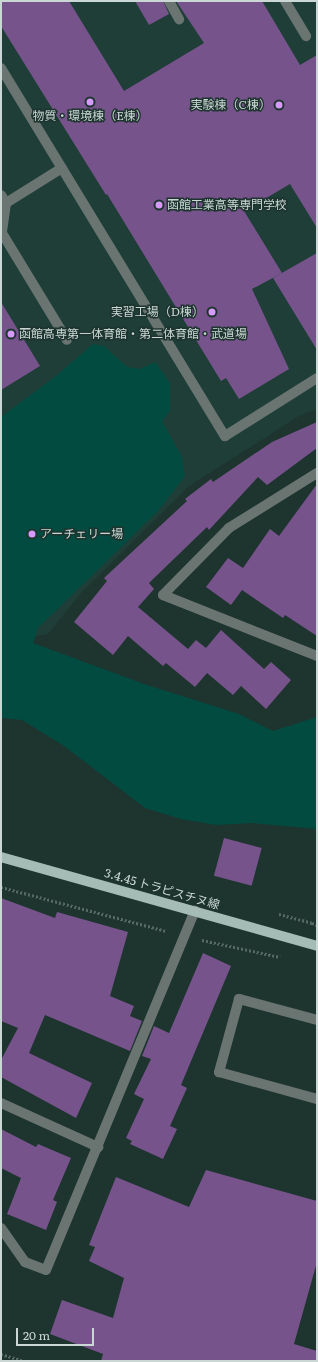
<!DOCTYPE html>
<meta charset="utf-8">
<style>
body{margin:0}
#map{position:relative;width:318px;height:1362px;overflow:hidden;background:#1e342f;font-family:Literata,"Noto Sans JP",serif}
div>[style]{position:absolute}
.built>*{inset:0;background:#1e3e37}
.green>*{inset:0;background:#024b40}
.building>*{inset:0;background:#77538c;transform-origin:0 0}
.path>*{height:2.5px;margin-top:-1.25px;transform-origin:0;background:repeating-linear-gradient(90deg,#566965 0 2px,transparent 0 4px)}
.minor>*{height:10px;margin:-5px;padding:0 5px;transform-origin:5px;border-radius:5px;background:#6a7572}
.major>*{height:10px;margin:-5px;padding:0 5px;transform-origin:5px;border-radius:5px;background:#a5bbb5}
.dots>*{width:11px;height:11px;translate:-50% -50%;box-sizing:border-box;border:2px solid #1e342f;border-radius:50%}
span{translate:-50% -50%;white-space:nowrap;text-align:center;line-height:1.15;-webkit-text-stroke:3px #1e342f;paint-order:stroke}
.poi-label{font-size:12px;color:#cad7d4}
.right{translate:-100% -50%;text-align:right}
.left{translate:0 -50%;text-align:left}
.street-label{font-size:12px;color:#cad7d4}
.frame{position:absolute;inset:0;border:2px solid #cad7d4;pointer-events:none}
.scale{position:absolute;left:16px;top:1328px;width:78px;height:18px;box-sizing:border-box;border:2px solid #cad7d4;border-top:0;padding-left:5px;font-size:12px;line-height:14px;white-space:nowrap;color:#cad7d4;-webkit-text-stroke:3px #1e342f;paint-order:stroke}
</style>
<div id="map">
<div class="built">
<i style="clip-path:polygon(1px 1px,317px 1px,317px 409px,299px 416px,189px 486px,82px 592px,48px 634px,1px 642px)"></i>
</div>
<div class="green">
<i style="clip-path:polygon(93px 344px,104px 346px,127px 367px,140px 369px,155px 362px,170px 383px,170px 411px,162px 421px,182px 457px,185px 476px,159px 510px,38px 628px,33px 643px,144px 684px,239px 714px,273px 731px,317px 717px,317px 829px,252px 823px,216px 825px,181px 819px,145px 808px,64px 746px,22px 720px,1px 718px,1px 417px,56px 376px)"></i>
</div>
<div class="building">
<i style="clip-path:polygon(1px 1px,69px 1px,124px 91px,204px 43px,176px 1px,262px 1px,300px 65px,317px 55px,317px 228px,290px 184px,244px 211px,282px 273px,252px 289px,289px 369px,239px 399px,226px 378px,221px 381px,107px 194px,106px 195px,1px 26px)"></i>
<i style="clip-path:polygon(135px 1px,163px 1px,169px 14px,149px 25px)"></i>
<i style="clip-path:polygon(317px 253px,317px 350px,273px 278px)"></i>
<i style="clip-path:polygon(1px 302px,40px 366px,1px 390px)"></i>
<i style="clip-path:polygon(317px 422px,317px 448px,267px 485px,258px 477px,209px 530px,207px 527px,149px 583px,154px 589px,138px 607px,188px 649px,196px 640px,206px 648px,221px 630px,264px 669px,271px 662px,291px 680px,266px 709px,241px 686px,233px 695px,207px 673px,195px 687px,166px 663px,163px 666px,128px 636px,113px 655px,74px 622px,107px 581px,104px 578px,187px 501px,185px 499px,211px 479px,213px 482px,272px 442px)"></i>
<i style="clip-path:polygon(317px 484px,317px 636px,285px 615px,283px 618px,242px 590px,231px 605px,206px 587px,228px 558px,243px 568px,270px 529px,279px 536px)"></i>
<i style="left:224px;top:838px;width:39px;height:39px;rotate:15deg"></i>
<i style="clip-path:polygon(1px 898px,55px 918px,57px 912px,128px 932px,110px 996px,134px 1006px,130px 1016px,142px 1021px,130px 1051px,45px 1015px,29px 1053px,92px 1083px,76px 1118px,1px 1077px,1px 1060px,18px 1028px,1px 1021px)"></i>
<i style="clip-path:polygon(203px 953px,231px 966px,181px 1085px,187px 1088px,170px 1126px,177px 1129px,163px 1159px,130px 1144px,132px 1141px,126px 1138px,144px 1099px,134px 1094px,151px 1059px,142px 1056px,154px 1026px,169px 1033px)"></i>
<i style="clip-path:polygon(1px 1129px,36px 1147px,38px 1144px,71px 1158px,53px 1200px,57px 1202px,46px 1230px,7px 1214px,21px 1178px,1px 1168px)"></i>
<i style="clip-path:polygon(206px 1170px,317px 1201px,317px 1262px,294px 1344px,317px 1351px,317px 1361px,101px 1361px,103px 1354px,50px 1334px,62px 1300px,113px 1318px,124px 1278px,89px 1261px,95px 1247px,89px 1245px,116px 1177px,189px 1207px)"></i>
</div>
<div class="path">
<i style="left:1px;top:887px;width:171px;rotate:14.9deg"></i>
<i style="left:279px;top:914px;width:34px;rotate:15deg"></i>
<i style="left:312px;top:923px;width:2px;rotate:90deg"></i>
<i style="left:312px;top:923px;width:5px;rotate:22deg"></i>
<i style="left:202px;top:940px;width:80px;rotate:12.3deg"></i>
<i style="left:1px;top:1354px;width:24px;rotate:17deg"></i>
</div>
<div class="minor">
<i style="left:169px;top:1px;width:21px;rotate:61deg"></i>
<i style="left:285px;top:1px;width:41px;rotate:59deg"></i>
<i style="left:1px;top:68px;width:431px;rotate:58.7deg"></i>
<i style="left:225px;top:436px;width:109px;rotate:-32.2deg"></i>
<i style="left:1px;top:195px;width:9px;rotate:58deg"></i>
<i style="left:6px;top:203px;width:66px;rotate:-32deg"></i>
<i style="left:6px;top:203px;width:30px;rotate:98deg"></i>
<i style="left:2px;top:233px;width:125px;rotate:58.7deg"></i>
<i style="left:317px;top:473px;width:104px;rotate:148deg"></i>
<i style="left:229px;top:528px;width:94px;rotate:134.6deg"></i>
<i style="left:163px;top:595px;width:166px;rotate:21.6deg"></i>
<i style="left:317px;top:1020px;width:81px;rotate:-164.9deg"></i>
<i style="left:239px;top:999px;width:76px;rotate:105.3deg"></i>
<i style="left:219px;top:1072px;width:102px;rotate:15.4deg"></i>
<i style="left:1px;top:1103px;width:107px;rotate:24.4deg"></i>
<i style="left:1px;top:1228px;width:42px;rotate:54.8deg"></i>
<i style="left:25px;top:1262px;width:22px;rotate:21deg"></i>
<i style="left:46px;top:1270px;width:389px;rotate:-67.5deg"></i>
</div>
<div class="major">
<i style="left:1px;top:857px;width:328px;rotate:15.7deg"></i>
</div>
<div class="dots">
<i style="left:90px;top:102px;background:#d69bfa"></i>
<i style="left:279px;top:105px;background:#d69bfa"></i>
<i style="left:159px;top:205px;background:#d69bfa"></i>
<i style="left:212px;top:312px;background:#d69bfa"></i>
<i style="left:11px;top:334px;background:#d69bfa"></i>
<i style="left:32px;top:534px;background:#d69bfa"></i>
</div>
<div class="poi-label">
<span class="right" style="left:271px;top:105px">実験棟（C棟）</span>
<span style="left:90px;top:116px">物質・環境棟（E棟）</span>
<span class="left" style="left:167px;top:205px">函館工業高等専門学校</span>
<span class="right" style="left:204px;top:312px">実習工場（D棟）</span>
<span class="left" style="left:19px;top:334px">函館高専第一体育館・第二体育館・武道場</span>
<span class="left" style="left:40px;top:534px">アーチェリー場</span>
</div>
<div class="street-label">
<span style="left:162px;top:889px;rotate:16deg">3.4.45 トラピスチヌ線</span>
</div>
<div class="frame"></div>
<div class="scale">20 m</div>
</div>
